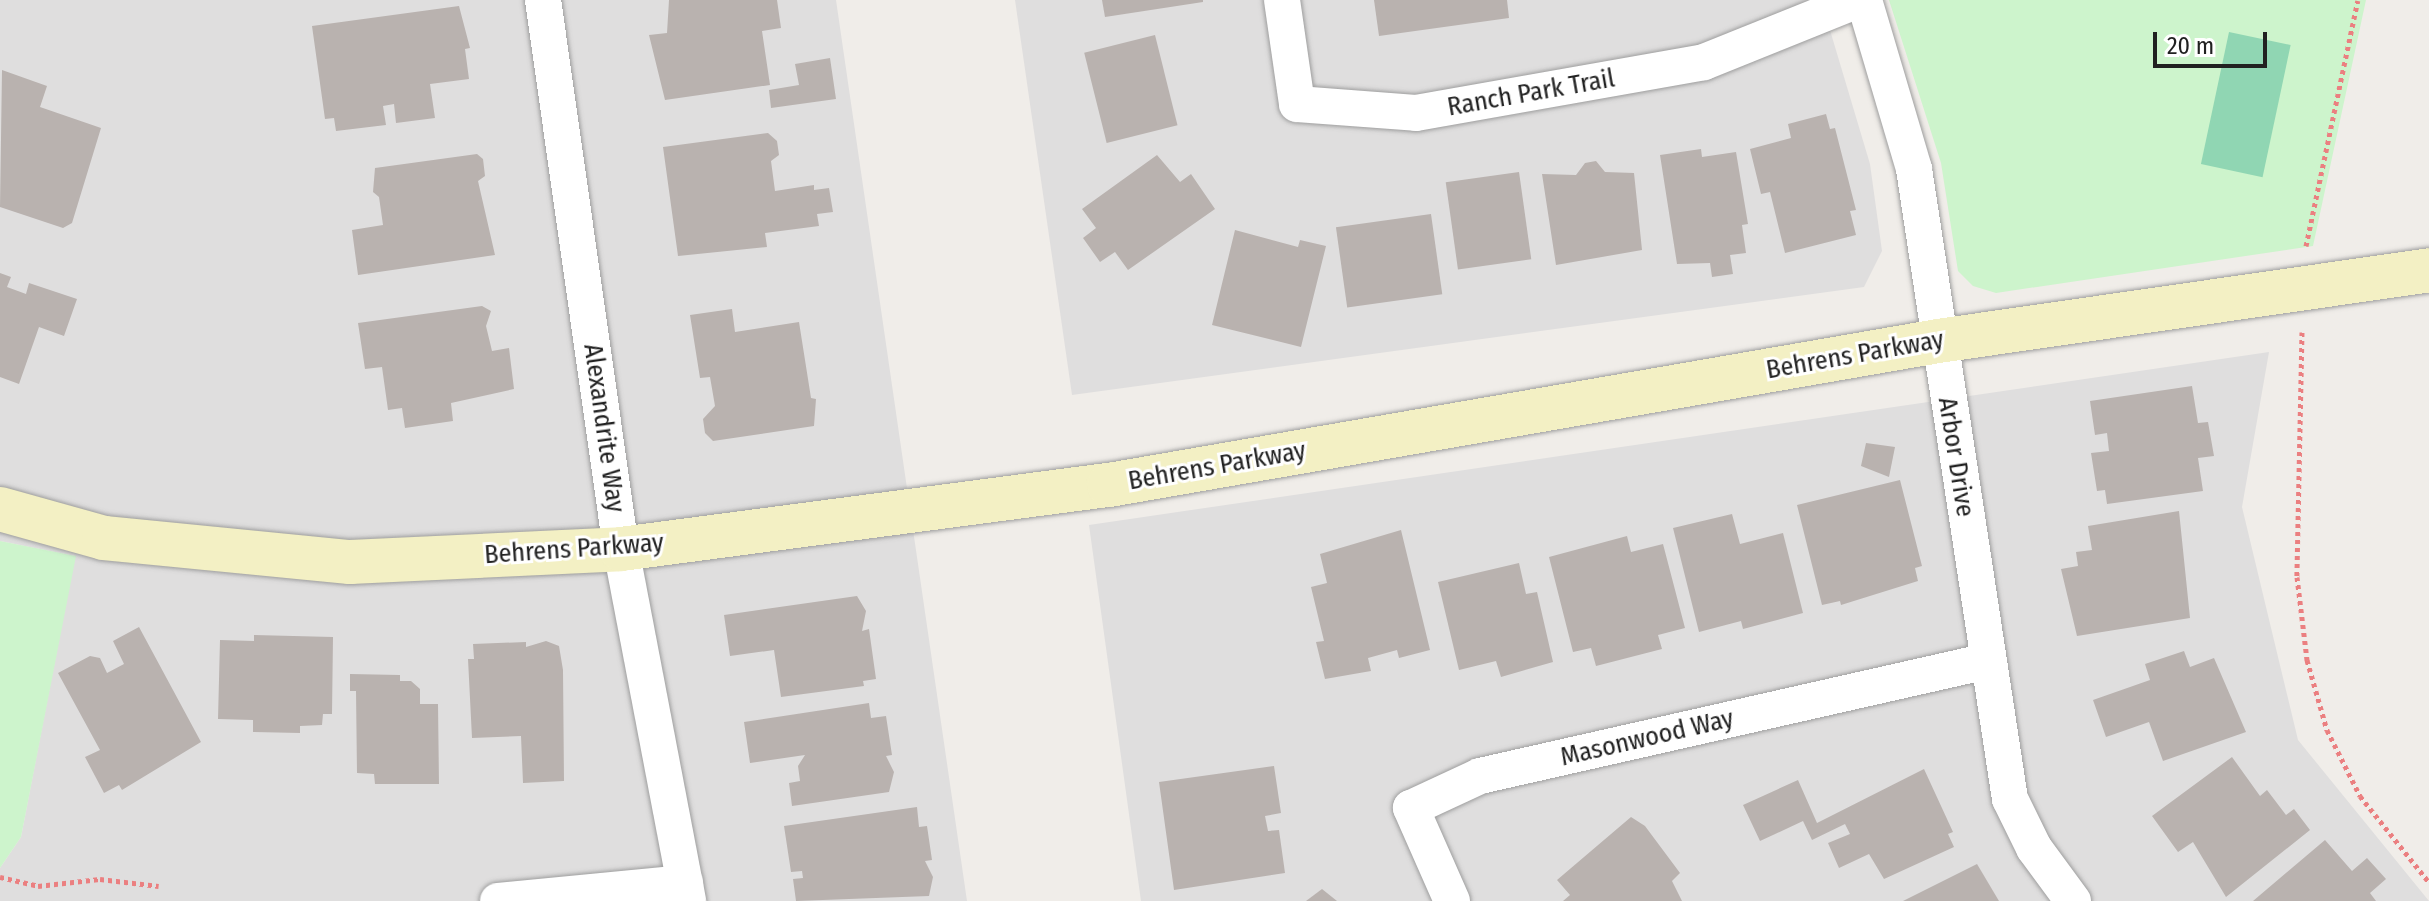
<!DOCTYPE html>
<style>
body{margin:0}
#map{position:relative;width:2429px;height:901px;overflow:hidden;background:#f0ede9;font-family:"Fira Sans Condensed",sans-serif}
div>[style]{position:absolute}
.residential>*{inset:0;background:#dfdede}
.park>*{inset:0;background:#cdf4cc}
.pitch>*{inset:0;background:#90d6b3;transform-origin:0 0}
.building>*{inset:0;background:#b9b2af;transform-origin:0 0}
.path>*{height:5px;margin-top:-2.5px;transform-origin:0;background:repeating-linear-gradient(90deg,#eb7f80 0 4px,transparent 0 8px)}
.roads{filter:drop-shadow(0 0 2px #9e9e9e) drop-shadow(0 0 2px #9e9e9e)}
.street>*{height:36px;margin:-18px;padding:0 18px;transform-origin:18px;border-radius:18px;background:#fff}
.secondary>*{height:44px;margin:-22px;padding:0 22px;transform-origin:22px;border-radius:22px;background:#f3f0c4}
span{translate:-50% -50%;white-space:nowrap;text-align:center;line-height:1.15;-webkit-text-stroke:6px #fff;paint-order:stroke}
.street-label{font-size:26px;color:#212121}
.scale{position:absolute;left:2153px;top:32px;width:114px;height:36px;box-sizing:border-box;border:4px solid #212121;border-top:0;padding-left:10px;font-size:24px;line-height:28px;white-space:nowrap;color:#212121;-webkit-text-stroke:6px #fff;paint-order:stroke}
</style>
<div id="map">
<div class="residential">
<i style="clip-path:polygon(0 0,836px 0,967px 901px,0 901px,0 868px,21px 837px,75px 556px,0 541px)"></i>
<i style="clip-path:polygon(1015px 0,1821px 0,1870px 164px,1882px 251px,1864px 287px,1072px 395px)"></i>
<i style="clip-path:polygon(2269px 352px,2242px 507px,2298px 740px,2429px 901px,1141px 901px,1089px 525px)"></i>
</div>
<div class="park">
<i style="clip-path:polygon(1889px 0,2366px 0,2313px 246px,1996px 293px,1973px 286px,1958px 271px,1941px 163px)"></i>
<i style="clip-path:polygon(0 541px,76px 556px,21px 837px,0 868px)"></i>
</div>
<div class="pitch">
<i style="left:2229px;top:32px;width:63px;height:135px;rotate:12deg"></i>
</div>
<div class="building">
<i style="clip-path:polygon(669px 0,777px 0,781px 28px,762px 31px,770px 85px,665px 100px,649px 35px,667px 33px)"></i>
<i style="clip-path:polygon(1102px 0,1203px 0,1203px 2px,1105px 17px)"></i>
<i style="clip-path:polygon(1374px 0,1507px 0,1509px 18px,1379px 36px)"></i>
<i style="clip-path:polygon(459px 6px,470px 48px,465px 49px,469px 79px,430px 84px,435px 118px,396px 123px,394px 104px,383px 106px,386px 125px,336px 131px,334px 118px,325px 119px,312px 26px)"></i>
<i style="left:1155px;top:35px;width:93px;height:73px;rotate:76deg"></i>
<i style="clip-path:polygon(830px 58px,836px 99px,771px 108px,769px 90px,799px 85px,795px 64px)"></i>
<i style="clip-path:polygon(2px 70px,47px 86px,40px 107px,101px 128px,72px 223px,63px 228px,0 207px)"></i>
<i style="clip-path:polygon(1826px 114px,1830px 129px,1835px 128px,1856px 210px,1850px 211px,1856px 235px,1785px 253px,1770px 192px,1761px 194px,1750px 149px,1791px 138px,1788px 124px)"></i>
<i style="clip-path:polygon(768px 133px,777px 141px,779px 155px,771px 161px,775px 191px,814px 185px,814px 190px,829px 188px,833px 212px,817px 214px,819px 226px,765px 233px,767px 247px,678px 256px,663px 147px)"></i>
<i style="clip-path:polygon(1701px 149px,1702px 157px,1736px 152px,1748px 224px,1742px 225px,1746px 253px,1730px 255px,1733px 274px,1712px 277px,1710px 263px,1677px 264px,1660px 155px)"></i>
<i style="clip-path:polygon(477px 154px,483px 159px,485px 176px,478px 181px,495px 255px,358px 275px,352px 230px,383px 225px,379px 197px,373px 192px,375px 168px)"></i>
<i style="clip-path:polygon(1157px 155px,1180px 182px,1191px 174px,1215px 209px,1128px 270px,1115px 252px,1100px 262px,1083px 238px,1096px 228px,1082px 209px)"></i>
<i style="clip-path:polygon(1596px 161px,1605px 172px,1634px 173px,1642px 250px,1556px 265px,1542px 174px,1576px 175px,1585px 163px)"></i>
<i style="left:1519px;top:172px;width:88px;height:74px;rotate:82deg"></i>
<i style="left:1431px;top:214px;width:81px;height:96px;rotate:82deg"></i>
<i style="clip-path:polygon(1235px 230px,1298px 247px,1300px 240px,1326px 246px,1301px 347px,1212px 325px)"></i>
<i style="clip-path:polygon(0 273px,11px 277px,7px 287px,26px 294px,29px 283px,77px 299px,64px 336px,39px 327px,19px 384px,0 377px)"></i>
<i style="clip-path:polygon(482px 306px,491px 311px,486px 326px,492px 351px,509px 348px,514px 389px,451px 403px,453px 421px,405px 428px,402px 408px,388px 410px,382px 367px,365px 369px,358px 323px)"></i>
<i style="clip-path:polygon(732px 309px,735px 332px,799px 322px,811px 398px,816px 399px,814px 426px,713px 441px,705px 433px,703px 419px,715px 406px,710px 377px,700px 378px,690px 315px)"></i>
<i style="clip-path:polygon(2192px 386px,2198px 423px,2208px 422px,2214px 456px,2198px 458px,2203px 491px,2107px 504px,2105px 490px,2097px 491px,2091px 453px,2109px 451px,2107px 433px,2095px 435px,2090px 401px)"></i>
<i style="clip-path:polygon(1866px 443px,1895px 447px,1889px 477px,1861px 466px)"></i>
<i style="clip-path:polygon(1900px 480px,1922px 566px,1915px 568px,1918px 581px,1841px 605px,1840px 601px,1822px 605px,1797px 505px)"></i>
<i style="clip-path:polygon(2179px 511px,2190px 618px,2077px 636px,2061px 569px,2078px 566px,2076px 552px,2092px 550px,2088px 526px)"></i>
<i style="clip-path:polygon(1732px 514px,1740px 544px,1783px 533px,1803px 613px,1743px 629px,1741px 621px,1699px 632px,1673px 528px)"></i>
<i style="clip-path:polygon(1401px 530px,1430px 650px,1399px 658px,1397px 650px,1368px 658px,1371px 671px,1325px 679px,1316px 642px,1324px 641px,1311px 587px,1327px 583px,1320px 554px)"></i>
<i style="clip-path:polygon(1627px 536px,1631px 552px,1663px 544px,1685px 628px,1658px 635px,1662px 649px,1596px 666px,1591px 648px,1573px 652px,1549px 557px)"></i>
<i style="clip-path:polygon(1519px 563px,1526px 594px,1537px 592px,1553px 662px,1501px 677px,1496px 661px,1459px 670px,1438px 582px)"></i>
<i style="clip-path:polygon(857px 596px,866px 611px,862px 631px,869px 629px,876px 679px,863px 681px,864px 686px,781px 697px,774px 650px,730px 656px,724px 615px)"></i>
<i style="clip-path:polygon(139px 627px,201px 742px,122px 790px,119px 785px,104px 793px,85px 757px,100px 750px,58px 673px,90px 656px,100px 658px,107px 673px,124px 664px,113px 641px)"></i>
<i style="clip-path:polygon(254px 635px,333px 637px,332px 714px,323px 714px,322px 725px,300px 726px,300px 733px,253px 732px,253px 720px,218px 719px,220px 640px,254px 641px)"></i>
<i style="clip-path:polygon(546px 641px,559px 646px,563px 670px,564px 781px,523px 783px,521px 736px,472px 738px,468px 659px,474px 659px,473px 644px,526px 642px,526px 647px)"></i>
<i style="clip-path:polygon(2184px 651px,2190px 667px,2214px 658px,2246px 732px,2163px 761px,2149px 722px,2106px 737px,2093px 700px,2150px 680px,2145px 664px)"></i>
<i style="clip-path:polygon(350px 674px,400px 675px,400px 681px,411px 681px,420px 689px,420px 704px,438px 704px,439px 784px,375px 784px,374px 774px,357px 773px,356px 691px,350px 691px)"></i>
<i style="clip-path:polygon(869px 703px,871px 718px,886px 716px,892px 755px,886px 756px,894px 772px,889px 792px,792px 806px,789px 783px,800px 781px,798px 766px,805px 755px,750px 763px,744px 722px)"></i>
<i style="clip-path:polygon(2232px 757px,2260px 796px,2267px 790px,2286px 815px,2294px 809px,2310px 830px,2226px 897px,2193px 842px,2178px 852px,2152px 816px)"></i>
<i style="clip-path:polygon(1274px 766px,1281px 813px,1265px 816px,1268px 831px,1279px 830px,1285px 873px,1174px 890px,1159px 782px)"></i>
<i style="clip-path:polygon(1924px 769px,1953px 832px,1948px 834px,1954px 847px,1884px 879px,1869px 854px,1839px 868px,1828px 843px,1850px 834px,1845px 824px,1812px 840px,1803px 821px,1760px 841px,1743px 805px,1798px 780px,1817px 823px)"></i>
<i style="clip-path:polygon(917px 807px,919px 827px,927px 826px,932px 860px,925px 861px,933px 877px,929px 896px,796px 901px,793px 879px,803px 878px,802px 871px,791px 872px,784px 826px)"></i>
<i style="clip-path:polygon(1631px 817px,1645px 826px,1680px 873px,1672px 881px,1682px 901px,1563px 901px,1570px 895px,1557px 880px)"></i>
<i style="clip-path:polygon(2325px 840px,2352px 871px,2367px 858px,2386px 879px,2370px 893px,2376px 901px,2253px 901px)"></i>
<i style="clip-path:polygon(1977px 864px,1999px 901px,1903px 901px)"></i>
<i style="clip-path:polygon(1322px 889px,1337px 901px,1306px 901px)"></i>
</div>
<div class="path">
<i style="left:2306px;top:246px;width:251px;rotate:-78.1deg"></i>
<i style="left:2302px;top:332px;width:245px;rotate:91.2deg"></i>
<i style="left:2297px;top:577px;width:84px;rotate:83.1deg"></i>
<i style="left:2307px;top:660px;width:73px;rotate:74.1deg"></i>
<i style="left:2327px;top:730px;width:74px;rotate:63.4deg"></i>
<i style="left:2360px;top:796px;width:110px;rotate:51.3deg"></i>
<i style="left:0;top:877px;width:39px;rotate:13deg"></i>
<i style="left:38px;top:886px;width:62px;rotate:-6.4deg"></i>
<i style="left:100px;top:879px;width:59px;rotate:6.8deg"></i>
</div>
<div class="roads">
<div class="street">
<i style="left:543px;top:0;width:555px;rotate:81.91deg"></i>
<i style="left:621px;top:549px;width:358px;rotate:79.2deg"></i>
<i style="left:1282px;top:0;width:105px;rotate:81.8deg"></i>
<i style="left:1297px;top:104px;width:119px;rotate:4.3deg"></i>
<i style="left:1416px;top:113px;width:292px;rotate:-10deg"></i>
<i style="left:1704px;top:62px;width:166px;rotate:-21.9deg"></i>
<i style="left:1864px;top:0;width:176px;rotate:73.5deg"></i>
<i style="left:1914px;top:169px;width:637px;rotate:81.34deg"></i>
<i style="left:2010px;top:799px;width:55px;rotate:63.9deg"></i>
<i style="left:2034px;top:848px;width:66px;rotate:53.7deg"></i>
<i style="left:498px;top:901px;width:188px;rotate:-5.5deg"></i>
<i style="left:1452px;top:901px;width:102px;rotate:-113.8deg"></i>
<i style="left:1411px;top:808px;width:76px;rotate:-24.9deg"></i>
<i style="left:1480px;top:776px;width:521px;rotate:-12.76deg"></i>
</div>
<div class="secondary">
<i style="left:0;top:509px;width:108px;rotate:15.6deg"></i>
<i style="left:104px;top:538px;width:247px;rotate:5.6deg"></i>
<i style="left:350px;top:562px;width:271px;rotate:-2.7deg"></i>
<i style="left:621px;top:549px;width:492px;rotate:-7.5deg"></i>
<i style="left:1109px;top:485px;width:841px;rotate:-9.85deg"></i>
<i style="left:1938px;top:341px;width:496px;rotate:-8.2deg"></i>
</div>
</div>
<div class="street-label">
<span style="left:1531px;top:93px;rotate:-10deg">Ranch Park Trail</span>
<span style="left:1855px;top:355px;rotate:-10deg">Behrens Parkway</span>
<span style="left:604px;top:428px;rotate:82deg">Alexandrite Way</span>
<span style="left:1956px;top:457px;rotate:81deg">Arbor Drive</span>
<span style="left:1217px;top:466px;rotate:-10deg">Behrens Parkway</span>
<span style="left:574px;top:549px;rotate:-4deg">Behrens Parkway</span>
<span style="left:1647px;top:738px;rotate:-13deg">Masonwood Way</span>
</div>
<div class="scale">20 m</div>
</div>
